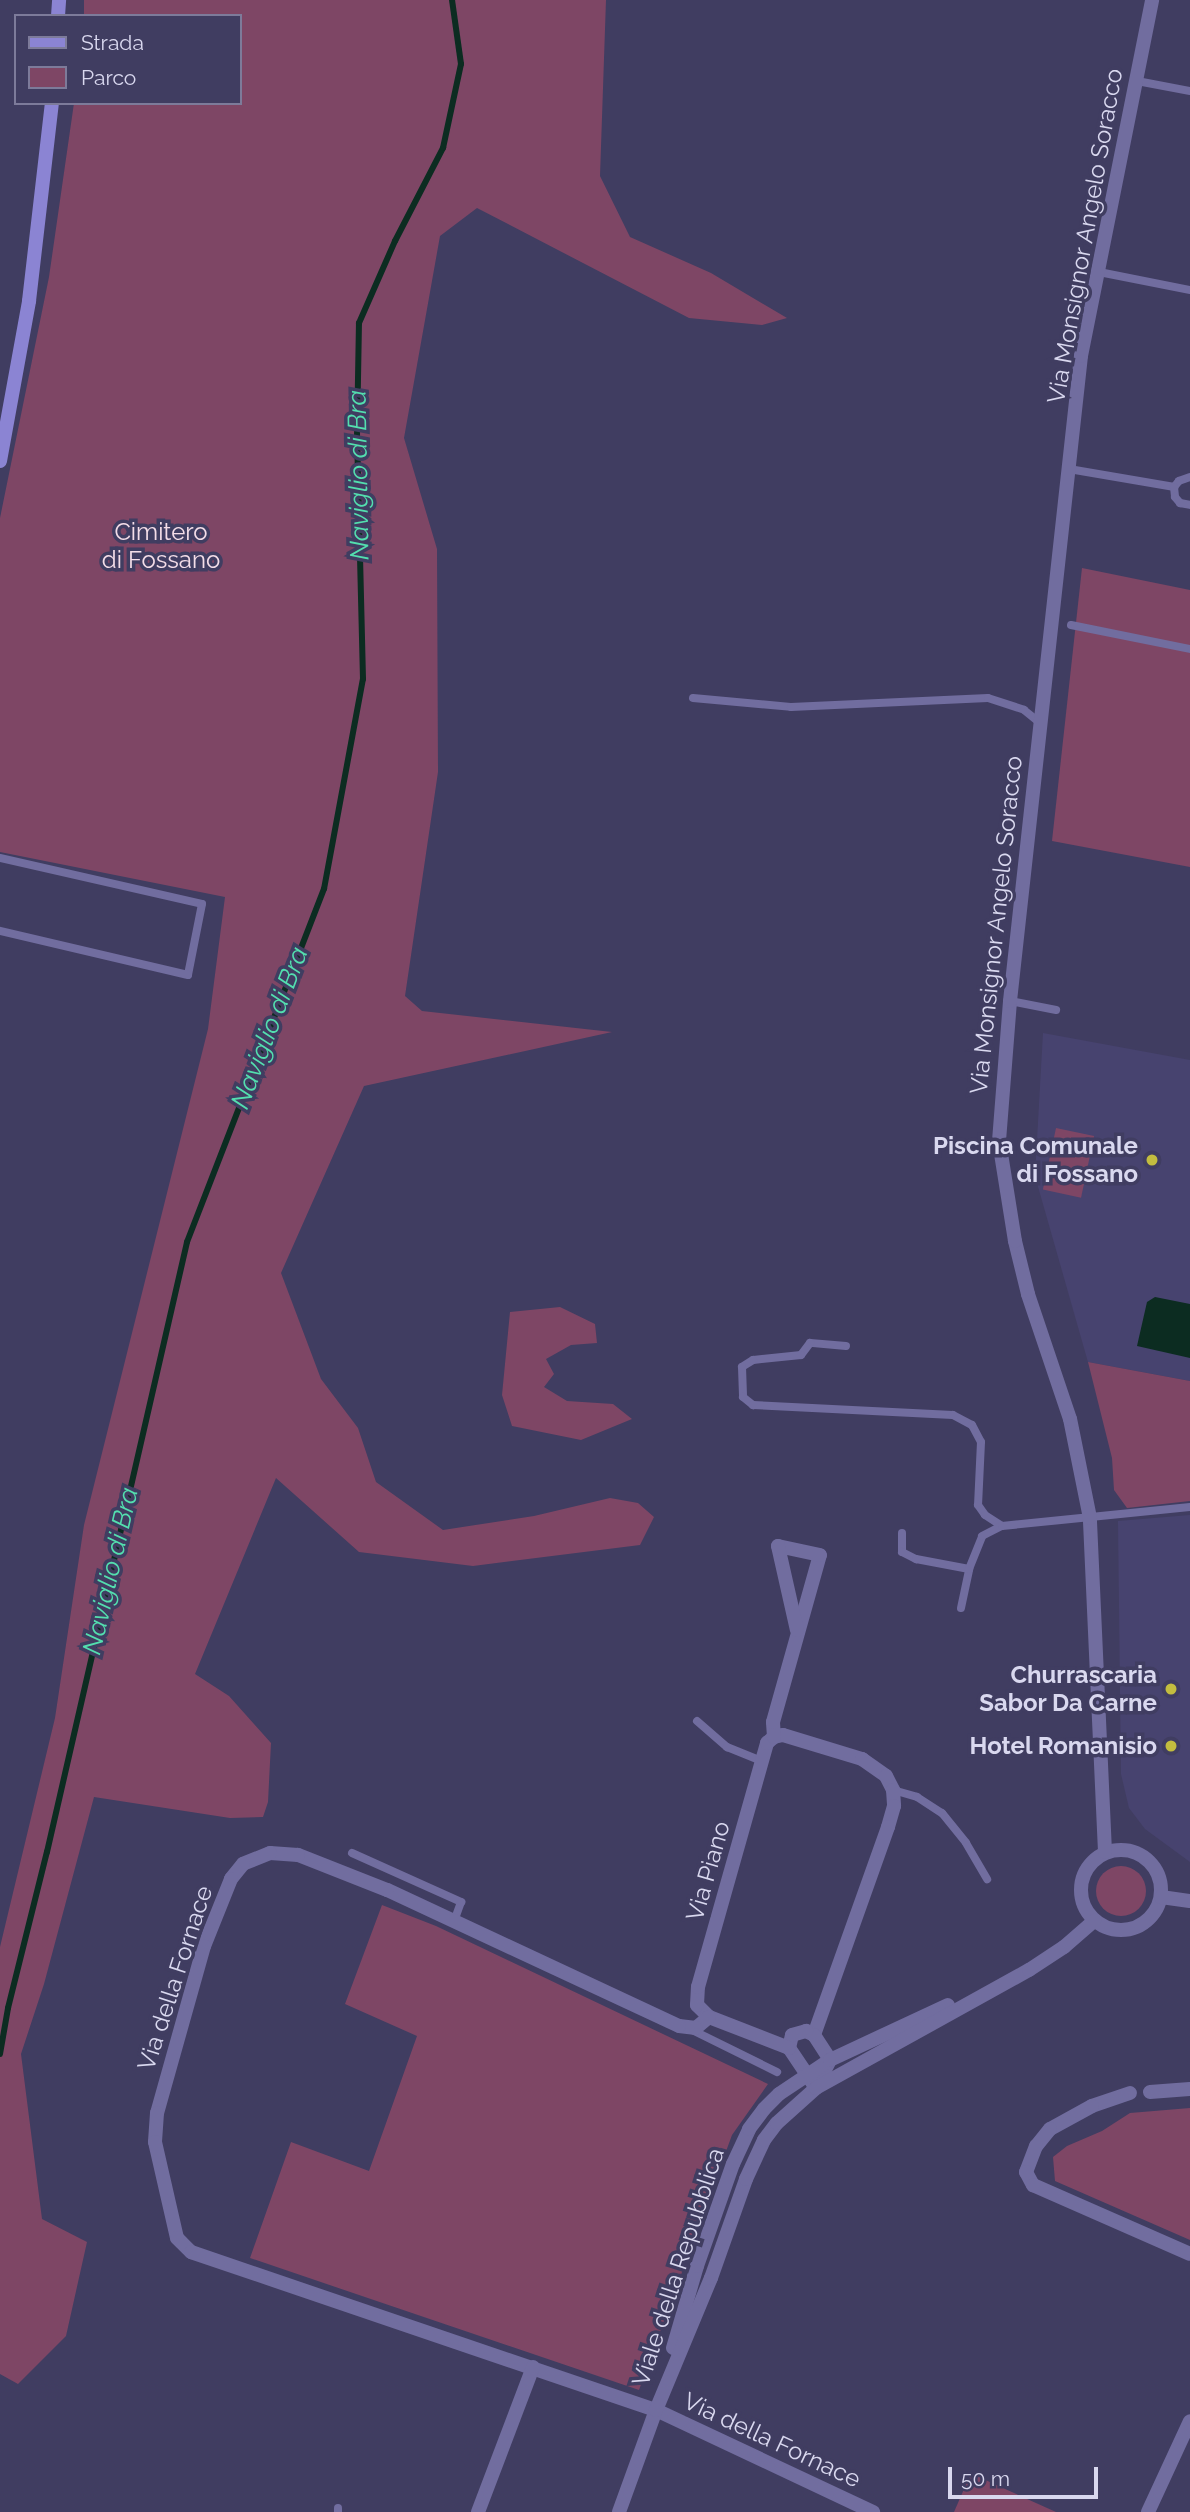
<!DOCTYPE html>
<style>
body{margin:0}
#map{position:relative;width:1190px;height:2512px;overflow:hidden;background:#403d61;font-family:Raleway,sans-serif}
div>[style]{position:absolute}
.built>*{inset:0;background:#47436f}
.green>*{inset:0;background:#7e4665;transform-origin:0 0}
.round{border-radius:50%}
.water>*{inset:0;background:#0c2c21}
.stream>*{height:6px;margin:-3px;padding:0 3px;transform-origin:3px;border-radius:3px;background:#0c2c21}
.service>*{height:8px;margin:-4px;padding:0 4px;transform-origin:4px;border-radius:4px;background:#716d9f}
.minor>*{height:14px;margin:-7px;padding:0 7px;transform-origin:7px;border-radius:7px;background:#716d9f}
.minor>.ring{margin:-7px;padding:0;box-sizing:content-box;background:none;border:14px solid #716d9f;border-radius:50%}
.secondary>*{height:14px;margin:-7px;padding:0 7px;transform-origin:7px;border-radius:7px;background:#8b84d3}
.dots>*{width:19px;height:19px;translate:-50% -50%;box-sizing:border-box;border:4px solid #403d61;border-radius:50%}
span{translate:-50% -50%;white-space:nowrap;text-align:center;line-height:1.15;-webkit-text-stroke:7px #403d61;paint-order:stroke}
.street-label{font-size:24px;color:#d9d8ef}
.park-label{font-size:24px;color:#f4dde8}
.poi-label{font-size:24px;color:#d9d8ef;font-weight:700}
.right{translate:-100% -50%;text-align:right}
.water-label{font-size:26px;color:#53dfaf;font-style:italic}
.legend{position:absolute;left:14px;top:14px;width:228px;height:91px;box-sizing:border-box;background:#403d61;border:2px solid #7d7b9a;margin:0;padding:9px 12px;list-style:none;font-size:21px;color:#d9d8ef}
.legend li{display:flex;align-items:center;gap:14px;height:35px}
.legend b{width:35px;border:2px solid #7d7b9a}
.scale{position:absolute;left:948px;top:2467px;width:150px;height:32px;box-sizing:border-box;border:4px solid #d9d8ef;border-top:0;padding-left:9px;font-size:21px;line-height:24px;white-space:nowrap;color:#d9d8ef;-webkit-text-stroke:5px #403d61;paint-order:stroke}
</style>
<div id="map">
<div class="built">
<i style="clip-path:polygon(1043px 1033px,1190px 1060px,1190px 1381px,1088px 1362px,1035px 1176px)"></i>
<i style="clip-path:polygon(1190px 1515px,1190px 1862px,1145px 1829px,1129px 1808px,1121px 1774px,1118px 1521px)"></i>
</div>
<div class="green">
<i style="clip-path:polygon(84px 0,606px 0,600px 176px,630px 237px,711px 273px,787px 318px,762px 325px,689px 318px,477px 208px,440px 236px,404px 438px,437px 549px,438px 772px,405px 996px,422px 1011px,612px 1032px,364px 1086px,281px 1273px,321px 1379px,358px 1428px,376px 1482px,443px 1530px,534px 1516px,610px 1498px,638px 1503px,654px 1517px,640px 1545px,473px 1566px,359px 1552px,276px 1478px,195px 1674px,229px 1696px,271px 1743px,268px 1802px,263px 1817px,230px 1818px,94px 1797px,44px 1984px,21px 2054px,42px 2219px,87px 2242px,66px 2336px,18px 2384px,0 2374px,0 1947px,55px 1718px,84px 1525px,208px 1029px,225px 897px,0 852px,0 518px,49px 277px,74px 103px,240px 103px,240px 16px,84px 16px)"></i>
<i style="clip-path:polygon(1082px 568px,1190px 590px,1190px 867px,1052px 841px)"></i>
<i style="left:1056px;top:1128px;width:39px;height:63px;rotate:12deg"></i>
<i style="clip-path:polygon(560px 1307px,595px 1324px,597px 1343px,571px 1345px,546px 1359px,554px 1374px,544px 1387px,567px 1401px,613px 1404px,632px 1419px,581px 1440px,512px 1426px,502px 1395px,510px 1312px)"></i>
<i style="clip-path:polygon(1088px 1362px,1190px 1381px,1190px 1501px,1127px 1508px,1114px 1490px,1112px 1458px)"></i>
<i class="round" style="left:1096px;top:1866px;width:50px;height:50px"></i>
<i style="clip-path:polygon(382px 1905px,436px 1926px,768px 2084px,732px 2135px,639px 2390px,250px 2258px,291px 2142px,369px 2171px,417px 2036px,345px 2004px)"></i>
<i style="clip-path:polygon(1190px 2108px,1190px 2240px,1055px 2181px,1053px 2157px,1067px 2146px,1102px 2131px,1130px 2113px)"></i>
<i style="clip-path:polygon(971px 2473px,994px 2484px,1056px 2512px,954px 2512px)"></i>
</div>
<div class="water">
<i style="clip-path:polygon(1155px 1297px,1190px 1304px,1190px 1358px,1137px 1346px,1147px 1302px)"></i>
</div>
<div class="stream">
<i style="left:0;top:2054px;width:47px;rotate:-80.1deg"></i>
<i style="left:8px;top:2008px;width:161px;rotate:-76deg"></i>
<i style="left:47px;top:1852px;width:626px;rotate:-77.07deg"></i>
<i style="left:187px;top:1242px;width:379px;rotate:-68.8deg"></i>
<i style="left:324px;top:889px;width:214px;rotate:-79.5deg"></i>
<i style="left:363px;top:679px;width:243px;rotate:-91.4deg"></i>
<i style="left:357px;top:436px;width:113px;rotate:-89deg"></i>
<i style="left:359px;top:323px;width:90px;rotate:-66.3deg"></i>
<i style="left:395px;top:241px;width:105px;rotate:-62.7deg"></i>
<i style="left:443px;top:148px;width:86px;rotate:-77.9deg"></i>
<i style="left:461px;top:64px;width:65px;rotate:-98deg"></i>
</div>
<div class="service">
<i style="left:1137px;top:81px;width:54px;rotate:10.7deg"></i>
<i style="left:1099px;top:272px;width:93px;rotate:11.2deg"></i>
<i style="left:1069px;top:469px;width:107px;rotate:9.7deg"></i>
<i style="left:1190px;top:477px;width:12px;rotate:160deg"></i>
<i style="left:1179px;top:481px;width:8px;rotate:130deg"></i>
<i style="left:1174px;top:487px;width:10px;rotate:84deg"></i>
<i style="left:1175px;top:497px;width:8px;rotate:50deg"></i>
<i style="left:1180px;top:503px;width:10px;rotate:11deg"></i>
<i style="left:1071px;top:625px;width:121px;rotate:11.4deg"></i>
<i style="left:693px;top:698px;width:98px;rotate:5.2deg"></i>
<i style="left:791px;top:707px;width:197px;rotate:-2.6deg"></i>
<i style="left:988px;top:698px;width:38px;rotate:18deg"></i>
<i style="left:1024px;top:710px;width:19px;rotate:39deg"></i>
<i style="left:0;top:858px;width:207px;rotate:12.8deg"></i>
<i style="left:202px;top:904px;width:72px;rotate:101.2deg"></i>
<i style="left:188px;top:975px;width:193px;rotate:-166.8deg"></i>
<i style="left:1010px;top:1001px;width:47px;rotate:11.1deg"></i>
<i style="left:846px;top:1346px;width:36px;rotate:-175deg"></i>
<i style="left:810px;top:1343px;width:15px;rotate:127deg"></i>
<i style="left:801px;top:1355px;width:48px;rotate:174.1deg"></i>
<i style="left:753px;top:1360px;width:13px;rotate:148deg"></i>
<i style="left:742px;top:1367px;width:30px;rotate:88deg"></i>
<i style="left:743px;top:1397px;width:13px;rotate:39deg"></i>
<i style="left:753px;top:1405px;width:200px;rotate:2.9deg"></i>
<i style="left:953px;top:1415px;width:21px;rotate:28deg"></i>
<i style="left:972px;top:1425px;width:19px;rotate:62deg"></i>
<i style="left:981px;top:1442px;width:63px;rotate:92.7deg"></i>
<i style="left:978px;top:1505px;width:12px;rotate:55deg"></i>
<i style="left:985px;top:1515px;width:20px;rotate:33deg"></i>
<i style="left:902px;top:1533px;width:19px;rotate:90deg"></i>
<i style="left:902px;top:1552px;width:16px;rotate:27deg"></i>
<i style="left:916px;top:1559px;width:54px;rotate:10.7deg"></i>
<i style="left:961px;top:1608px;width:40px;rotate:-78deg"></i>
<i style="left:969px;top:1569px;width:35px;rotate:-68deg"></i>
<i style="left:982px;top:1536px;width:22px;rotate:-27deg"></i>
<i style="left:1002px;top:1526px;width:189px;rotate:-5.8deg"></i>
<i style="left:697px;top:1721px;width:40px;rotate:41deg"></i>
<i style="left:727px;top:1747px;width:38px;rotate:22deg"></i>
<i style="left:893px;top:1790px;width:25px;rotate:16deg"></i>
<i style="left:917px;top:1797px;width:30px;rotate:33deg"></i>
<i style="left:942px;top:1813px;width:38px;rotate:51deg"></i>
<i style="left:966px;top:1843px;width:42px;rotate:59.7deg"></i>
<i style="left:352px;top:1853px;width:120px;rotate:24.2deg"></i>
<i style="left:461px;top:1902px;width:20px;rotate:110deg"></i>
<i style="left:692px;top:2030px;width:95px;rotate:26.3deg"></i>
<i style="left:338px;top:2508px;width:4px;rotate:90deg"></i>
</div>
<div class="minor">
<i style="left:774px;top:1737px;width:9px;rotate:-13deg"></i>
<i style="left:783px;top:1735px;width:83px;rotate:16.9deg"></i>
<i style="left:862px;top:1759px;width:29px;rotate:35deg"></i>
<i style="left:886px;top:1776px;width:16px;rotate:63deg"></i>
<i style="left:893px;top:1790px;width:16px;rotate:86deg"></i>
<i style="left:894px;top:1806px;width:22px;rotate:106deg"></i>
<i style="left:888px;top:1827px;width:221px;rotate:109.6deg"></i>
<i class="ring" style="left:1081px;top:1850px;width:66px;height:66px"></i>
<i style="left:1105px;top:1852px;width:334px;rotate:-92.6deg"></i>
<i style="left:1090px;top:1518px;width:101px;rotate:-101.4deg"></i>
<i style="left:1070px;top:1419px;width:132px;rotate:-108.6deg"></i>
<i style="left:1028px;top:1294px;width:55px;rotate:-103.8deg"></i>
<i style="left:1015px;top:1241px;width:101px;rotate:-99.1deg"></i>
<i style="left:999px;top:1141px;width:140px;rotate:-85.5deg"></i>
<i style="left:1010px;top:1001px;width:649px;rotate:-83.72deg"></i>
<i style="left:1081px;top:356px;width:363px;rotate:-78.7deg"></i>
<i style="left:1161px;top:1897px;width:29px;rotate:8deg"></i>
<i style="left:709px;top:2017px;width:17px;rotate:-135deg"></i>
<i style="left:697px;top:2005px;width:18px;rotate:-87deg"></i>
<i style="left:698px;top:1987px;width:254px;rotate:-74.2deg"></i>
<i style="left:767px;top:1743px;width:9px;rotate:-41deg"></i>
<i style="left:774px;top:1737px;width:15px;rotate:-94deg"></i>
<i style="left:773px;top:1722px;width:173px;rotate:-74.3deg"></i>
<i style="left:820px;top:1555px;width:43px;rotate:-167.9deg"></i>
<i style="left:778px;top:1546px;width:86px;rotate:77.3deg"></i>
<i style="left:806px;top:2031px;width:9px;rotate:27deg"></i>
<i style="left:814px;top:2035px;width:30px;rotate:57deg"></i>
<i style="left:830px;top:2060px;width:31px;rotate:117deg"></i>
<i style="left:816px;top:2088px;width:48px;rotate:-124deg"></i>
<i style="left:789px;top:2048px;width:13px;rotate:-77deg"></i>
<i style="left:792px;top:2035px;width:15px;rotate:-16deg"></i>
<i style="left:789px;top:2048px;width:86px;rotate:-158.8deg"></i>
<i style="left:709px;top:2017px;width:17px;rotate:140deg"></i>
<i style="left:696px;top:2028px;width:17px;rotate:-173deg"></i>
<i style="left:679px;top:2026px;width:322px;rotate:-155deg"></i>
<i style="left:387px;top:1890px;width:96px;rotate:-158.5deg"></i>
<i style="left:298px;top:1855px;width:28px;rotate:-176deg"></i>
<i style="left:270px;top:1853px;width:29px;rotate:158deg"></i>
<i style="left:243px;top:1864px;width:19px;rotate:129deg"></i>
<i style="left:231px;top:1879px;width:72px;rotate:111.9deg"></i>
<i style="left:204px;top:1946px;width:173px;rotate:105.7deg"></i>
<i style="left:157px;top:2113px;width:29px;rotate:94deg"></i>
<i style="left:155px;top:2142px;width:98px;rotate:77.1deg"></i>
<i style="left:177px;top:2238px;width:20px;rotate:45deg"></i>
<i style="left:191px;top:2252px;width:491px;rotate:18.8deg"></i>
<i style="left:656px;top:2410px;width:240px;rotate:25.2deg"></i>
<i style="left:1150px;top:2092px;width:40px;rotate:-4.3deg"></i>
<i style="left:1130px;top:2093px;width:40px;rotate:161.1deg"></i>
<i style="left:1092px;top:2106px;width:48px;rotate:151.3deg"></i>
<i style="left:1050px;top:2129px;width:22px;rotate:129deg"></i>
<i style="left:1036px;top:2146px;width:28px;rotate:111deg"></i>
<i style="left:1026px;top:2172px;width:15px;rotate:62deg"></i>
<i style="left:1033px;top:2185px;width:171px;rotate:23.7deg"></i>
<i style="left:673px;top:2348px;width:85px;rotate:-73.7deg"></i>
<i style="left:697px;top:2266px;width:108px;rotate:-70.6deg"></i>
<i style="left:733px;top:2164px;width:38px;rotate:-65deg"></i>
<i style="left:749px;top:2129px;width:25px;rotate:-53deg"></i>
<i style="left:764px;top:2109px;width:21px;rotate:-45deg"></i>
<i style="left:779px;top:2094px;width:61px;rotate:-33.7deg"></i>
<i style="left:830px;top:2060px;width:130px;rotate:-25deg"></i>
<i style="left:478px;top:2512px;width:155px;rotate:-69.2deg"></i>
<i style="left:619px;top:2512px;width:109px;rotate:-70.1deg"></i>
<i style="left:656px;top:2410px;width:143px;rotate:-67.4deg"></i>
<i style="left:711px;top:2278px;width:105px;rotate:-70.5deg"></i>
<i style="left:746px;top:2179px;width:43px;rotate:-65.2deg"></i>
<i style="left:764px;top:2140px;width:21px;rotate:-53deg"></i>
<i style="left:777px;top:2123px;width:52px;rotate:-41.9deg"></i>
<i style="left:816px;top:2088px;width:244px;rotate:-29deg"></i>
<i style="left:1029px;top:1970px;width:42px;rotate:-33.3deg"></i>
<i style="left:1064px;top:1947px;width:40px;rotate:-41deg"></i>
<i style="left:1148px;top:2512px;width:100px;rotate:-65.2deg"></i>
</div>
<div class="secondary">
<i style="left:58px;top:16px;width:16px;rotate:-86deg"></i>
<i style="left:0;top:461px;width:163px;rotate:-79.7deg"></i>
<i style="left:29px;top:301px;width:199px;rotate:-83.4deg"></i>
</div>
<div class="dots">
<i style="left:1152px;top:1160px;background:#c3bd3f"></i>
<i style="left:1171px;top:1689px;background:#c3bd3f"></i>
<i style="left:1171px;top:1746px;background:#c3bd3f"></i>
</div>
<div class="street-label">
<span style="left:1085px;top:236px;rotate:-80deg">Via Monsignor Angelo Soracco</span>
<span style="left:996px;top:925px;rotate:-84deg">Via Monsignor Angelo Soracco</span>
<span style="left:708px;top:1871px;rotate:-74deg">Via Piano</span>
<span style="left:175px;top:1978px;rotate:-72deg">Via della Fornace</span>
<span style="left:678px;top:2267px;rotate:-72deg">Viale della Repubblica</span>
<span style="left:772px;top:2440px;rotate:25deg">Via della Fornace</span>
</div>
<div class="park-label">
<span style="left:161px;top:546px">Cimitero<br>di Fossano</span>
</div>
<div class="poi-label">
<span class="right" style="left:1138px;top:1160px">Piscina Comunale<br>di Fossano</span>
<span class="right" style="left:1157px;top:1689px">Churrascaria<br>Sabor Da Carne</span>
<span class="right" style="left:1157px;top:1746px">Hotel Romanisio</span>
</div>
<div class="water-label">
<span style="left:359px;top:475px;rotate:-91deg">Naviglio di Bra</span>
<span style="left:270px;top:1028px;rotate:-69deg">Naviglio di Bra</span>
<span style="left:111px;top:1571px;rotate:-77deg">Naviglio di Bra</span>
</div>
<ul class="legend">
<li><b style="height:9px;background:#8b84d3"></b>Strada</li>
<li><b style="height:19px;background:#7e4665"></b>Parco</li>
</ul>
<div class="scale">50 m</div>
</div>
